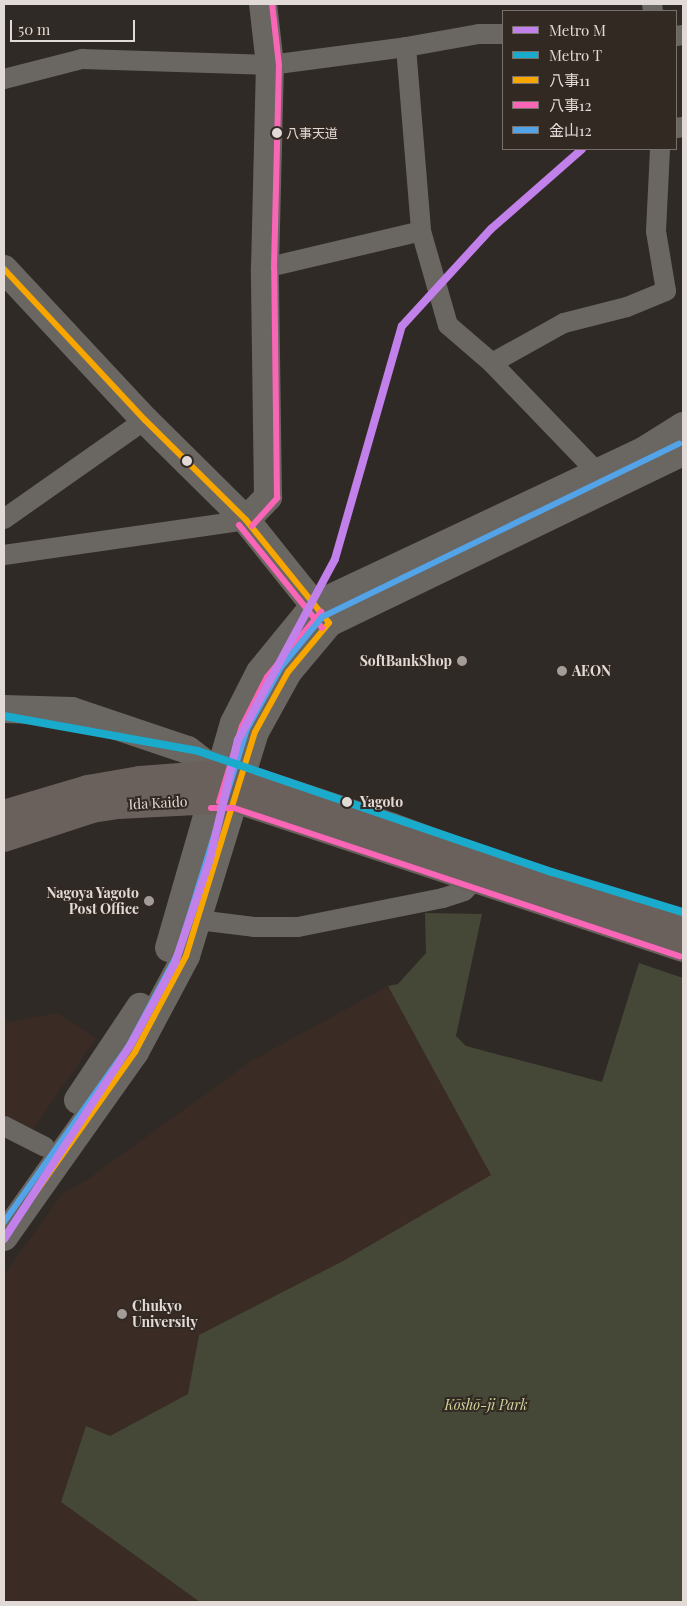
<!DOCTYPE html>
<meta charset="utf-8">
<style>
body{margin:0}
#map{position:relative;width:687px;height:1606px;overflow:hidden;background:#302a26;font-family:"Playfair Display","Noto Sans JP",serif}
div>[style]{position:absolute}
.built>*{inset:0;background:#3a2c24}
.green>*{inset:0;background:#464837}
.street>*{height:20px;margin:-10px;padding:0 10px;transform-origin:10px;border-radius:10px;background:#6a6662}
.secondary>*{height:28px;margin:-14px;padding:0 14px;transform-origin:14px;border-radius:14px;background:#6a6662}
.highway>*{height:28px;margin:-14px;padding:0 14px;transform-origin:14px;border-radius:14px;background:#6b615c}
.bus-1>*{height:6px;margin:-3px;padding:0 3px;transform-origin:3px;border-radius:3px;background:#f7a600}
.bus-2>*{height:6px;margin:-3px;padding:0 3px;transform-origin:3px;border-radius:3px;background:#fa66b7}
.bus-3>*{height:6px;margin:-3px;padding:0 3px;transform-origin:3px;border-radius:3px;background:#53a3e8}
.metro-1>*{height:8px;margin:-4px;padding:0 4px;transform-origin:4px;border-radius:4px;background:#c180ea}
.metro-2>*{height:8px;margin:-4px;padding:0 4px;transform-origin:4px;border-radius:4px;background:#1aaacc}
.dots>*{width:14px;height:14px;translate:-50% -50%;box-sizing:border-box;border:2px solid #332923;border-radius:50%}
span{translate:-50% -50%;white-space:nowrap;text-align:center;line-height:1.15;-webkit-text-stroke:4px #332923;paint-order:stroke}
.bus-label{font-size:13px;color:#e1dad6}
.left{translate:0 -50%;text-align:left}
.poi-label{font-size:14px;color:#e1dad6;font-weight:700}
.right{translate:-100% -50%;text-align:right}
.stop-label{font-size:14px;color:#e1dad6;font-weight:700}
.street-label{font-size:14px;color:#e1dad6}
.park-label{font-size:14px;color:#ced69d;font-style:italic}
.frame{position:absolute;inset:0;border:5px solid #e1dad6;pointer-events:none}
.legend{position:absolute;left:502px;top:10px;width:175px;height:140px;box-sizing:border-box;background:#332923;border:1px solid #79706b;margin:0;padding:6px 9px;list-style:none;font-size:15px;color:#e1dad6}
.legend li{display:flex;align-items:center;gap:10px;height:25px}
.legend b{width:25px;border:1px solid #79706b}
.scale{position:absolute;left:10px;top:20px;width:125px;height:22px;box-sizing:border-box;border:2px solid #e1dad6;border-top:0;padding-left:6px;font-size:15px;line-height:18px;white-space:nowrap;color:#e1dad6;-webkit-text-stroke:4px #332923;paint-order:stroke}
</style>
<div id="map">
<div class="built">
<i style="clip-path:polygon(388px 986px,492px 1175px,343px 1261px,199px 1335px,188px 1394px,110px 1436px,86px 1426px,61px 1502px,200px 1602px,4px 1602px,4px 1275px,63px 1193px,84px 1182px,250px 1062px)"></i>
<i style="clip-path:polygon(57px 1013px,96px 1038px,33px 1129px,4px 1118px,4px 1023px)"></i>
</div>
<div class="green">
<i style="clip-path:polygon(425px 913px,482px 914px,456px 1036px,466px 1046px,602px 1082px,639px 963px,683px 978px,683px 1602px,200px 1602px,61px 1502px,86px 1426px,110px 1436px,188px 1394px,199px 1335px,343px 1261px,491px 1175px,388px 986px,398px 984px,426px 953px)"></i>
</div>
<div class="street">
<i style="left:652px;top:4px;width:7px;rotate:82deg"></i>
<i style="left:676px;top:36px;width:7px;rotate:-8deg"></i>
<i style="left:406px;top:47px;width:185px;rotate:85.3deg"></i>
<i style="left:421px;top:231px;width:98px;rotate:74deg"></i>
<i style="left:448px;top:325px;width:58px;rotate:40.8deg"></i>
<i style="left:492px;top:363px;width:151px;rotate:46.1deg"></i>
<i style="left:4px;top:79px;width:81px;rotate:-14.4deg"></i>
<i style="left:82px;top:59px;width:188px;rotate:1.8deg"></i>
<i style="left:270px;top:65px;width:137px;rotate:-7.5deg"></i>
<i style="left:406px;top:47px;width:74px;rotate:-10.1deg"></i>
<i style="left:479px;top:34px;width:24px"></i>
<i style="left:676px;top:128px;width:7px;rotate:-8deg"></i>
<i style="left:265px;top:268px;width:160px;rotate:-13.3deg"></i>
<i style="left:492px;top:363px;width:82px;rotate:-29.1deg"></i>
<i style="left:564px;top:323px;width:65px;rotate:-14.3deg"></i>
<i style="left:627px;top:307px;width:42px;rotate:-22.3deg"></i>
<i style="left:666px;top:291px;width:61px;rotate:-99.5deg"></i>
<i style="left:656px;top:231px;width:82px;rotate:-87.2deg"></i>
<i style="left:4px;top:519px;width:172px;rotate:-35.1deg"></i>
<i style="left:4px;top:555px;width:245px;rotate:-8.2deg"></i>
<i style="left:198px;top:920px;width:56px;rotate:7.1deg"></i>
<i style="left:254px;top:927px;width:44px"></i>
<i style="left:298px;top:927px;width:148px;rotate:-11.3deg"></i>
<i style="left:443px;top:898px;width:22px;rotate:-18deg"></i>
<i style="left:464px;top:891px;width:14px;rotate:-45deg"></i>
<i style="left:4px;top:1126px;width:46px;rotate:27.1deg"></i>
</div>
<div class="secondary">
<i style="left:4px;top:269px;width:207px;rotate:47deg"></i>
<i style="left:145px;top:420px;width:142px;rotate:44.7deg"></i>
<i style="left:246px;top:520px;width:128px;rotate:51.3deg"></i>
<i style="left:246px;top:520px;width:32px;rotate:-46deg"></i>
<i style="left:268px;top:497px;width:229px;rotate:-90.8deg"></i>
<i style="left:265px;top:268px;width:203px;rotate:-88.6deg"></i>
<i style="left:270px;top:65px;width:61px;rotate:-96.5deg"></i>
<i style="left:4px;top:709px;width:68px;rotate:1.7deg"></i>
<i style="left:72px;top:711px;width:122px;rotate:18.6deg"></i>
<i style="left:188px;top:750px;width:39px;rotate:38deg"></i>
<i style="left:169px;top:948px;width:234px;rotate:-73.9deg"></i>
<i style="left:234px;top:723px;width:57px;rotate:-63deg"></i>
<i style="left:260px;top:672px;width:85px;rotate:-50.7deg"></i>
<i style="left:314px;top:606px;width:364px;rotate:-25.2deg"></i>
<i style="left:643px;top:451px;width:47px;rotate:-32deg"></i>
<i style="left:78px;top:1100px;width:112px;rotate:-56.3deg"></i>
<i style="left:4px;top:1237px;width:227px;rotate:-54.7deg"></i>
<i style="left:135px;top:1052px;width:109px;rotate:-62deg"></i>
<i style="left:186px;top:956px;width:234px;rotate:-72.9deg"></i>
<i style="left:255px;top:732px;width:68px;rotate:-61.2deg"></i>
<i style="left:288px;top:672px;width:64px;rotate:-50.1deg"></i>
<i style="left:329px;top:623px;width:393px;rotate:-25.8deg"></i>
</div>
<div class="highway">
<i style="left:4px;top:814px;width:88px;rotate:-16.6deg"></i>
<i style="left:88px;top:789px;width:53px;rotate:-9.8deg"></i>
<i style="left:140px;top:780px;width:79px;rotate:-4.3deg"></i>
<i style="left:219px;top:774px;width:23px;rotate:7deg"></i>
<i style="left:242px;top:777px;width:158px;rotate:18.4deg"></i>
<i style="left:392px;top:827px;width:135px;rotate:20.3deg"></i>
<i style="left:519px;top:874px;width:172px;rotate:17.3deg"></i>
<i style="left:4px;top:838px;width:93px;rotate:-18.2deg"></i>
<i style="left:92px;top:809px;width:26px;rotate:-9deg"></i>
<i style="left:118px;top:805px;width:117px;rotate:-2.9deg"></i>
<i style="left:235px;top:799px;width:472px;rotate:18.4deg"></i>
</div>
<div class="bus-1">
<i style="left:4px;top:269px;width:207px;rotate:47deg"></i>
<i style="left:145px;top:420px;width:142px;rotate:44.7deg"></i>
<i style="left:246px;top:520px;width:132px;rotate:51.1deg"></i>
<i style="left:4px;top:1237px;width:227px;rotate:-54.7deg"></i>
<i style="left:135px;top:1052px;width:109px;rotate:-62deg"></i>
<i style="left:186px;top:956px;width:234px;rotate:-72.9deg"></i>
<i style="left:255px;top:732px;width:68px;rotate:-61.2deg"></i>
<i style="left:288px;top:672px;width:64px;rotate:-50.1deg"></i>
</div>
<div class="bus-2">
<i style="left:239px;top:525px;width:132px;rotate:51.1deg"></i>
<i style="left:252px;top:526px;width:38px;rotate:-48deg"></i>
<i style="left:277px;top:498px;width:230px;rotate:-90.7deg"></i>
<i style="left:274px;top:268px;width:203px;rotate:-88.6deg"></i>
<i style="left:279px;top:65px;width:61px;rotate:-96.5deg"></i>
<i style="left:219px;top:802px;width:79px;rotate:-73.2deg"></i>
<i style="left:242px;top:726px;width:55px;rotate:-63deg"></i>
<i style="left:267px;top:677px;width:85px;rotate:-50.3deg"></i>
<i style="left:211px;top:808px;width:23px"></i>
<i style="left:234px;top:808px;width:470px;rotate:18.4deg"></i>
</div>
<div class="bus-3">
<i style="left:4px;top:1222px;width:214px;rotate:-54.7deg"></i>
<i style="left:128px;top:1047px;width:106px;rotate:-62deg"></i>
<i style="left:178px;top:953px;width:234px;rotate:-72.9deg"></i>
<i style="left:247px;top:729px;width:71px;rotate:-61.3deg"></i>
<i style="left:281px;top:667px;width:65px;rotate:-50.6deg"></i>
<i style="left:322px;top:617px;width:397px;rotate:-25.9deg"></i>
</div>
<div class="metro-1">
<i style="left:4px;top:1239px;width:230px;rotate:-56.9deg"></i>
<i style="left:130px;top:1046px;width:94px;rotate:-61.5deg"></i>
<i style="left:175px;top:963px;width:110px;rotate:-71.4deg"></i>
<i style="left:210px;top:859px;width:122px;rotate:-76.8deg"></i>
<i style="left:238px;top:740px;width:205px;rotate:-61.8deg"></i>
<i style="left:335px;top:559px;width:242px;rotate:-74deg"></i>
<i style="left:402px;top:326px;width:132px;rotate:-47.5deg"></i>
<i style="left:491px;top:229px;width:121px;rotate:-41.3deg"></i>
</div>
<div class="metro-2">
<i style="left:4px;top:716px;width:197px;rotate:10.2deg"></i>
<i style="left:198px;top:751px;width:374px;rotate:18.9deg"></i>
<i style="left:552px;top:872px;width:137px;rotate:17deg"></i>
</div>
<div class="dots">
<i style="left:277px;top:133px;background:#e1dad6"></i>
<i style="left:187px;top:461px;background:#e1dad6"></i>
<i style="left:462px;top:661px;background:#a39c98"></i>
<i style="left:562px;top:671px;background:#a39c98"></i>
<i style="left:347px;top:802px;background:#e1dad6"></i>
<i style="left:149px;top:901px;background:#a39c98"></i>
<i style="left:122px;top:1314px;background:#a39c98"></i>
</div>
<div class="bus-label">
<span class="left" style="left:286px;top:133px">八事天道</span>
</div>
<div class="poi-label">
<span class="right" style="left:452px;top:661px">SoftBankShop</span>
<span class="left" style="left:572px;top:671px">AEON</span>
<span class="right" style="left:139px;top:901px">Nagoya Yagoto<br>Post Office</span>
<span class="left" style="left:132px;top:1314px">Chukyo<br>University</span>
</div>
<div class="stop-label">
<span class="left" style="left:360px;top:802px">Yagoto</span>
</div>
<div class="street-label">
<span style="left:158px;top:803px;rotate:-3deg">Ida Kaido</span>
</div>
<div class="park-label">
<span style="left:486px;top:1405px">Kōshō-ji Park</span>
</div>
<div class="frame"></div>
<ul class="legend">
<li><b style="height:6px;background:#c180ea"></b>Metro M</li>
<li><b style="height:6px;background:#1aaacc"></b>Metro T</li>
<li><b style="height:6px;background:#f7a600"></b>八事11</li>
<li><b style="height:6px;background:#fa66b7"></b>八事12</li>
<li><b style="height:6px;background:#53a3e8"></b>金山12</li>
</ul>
<div class="scale">50 m</div>
</div>
